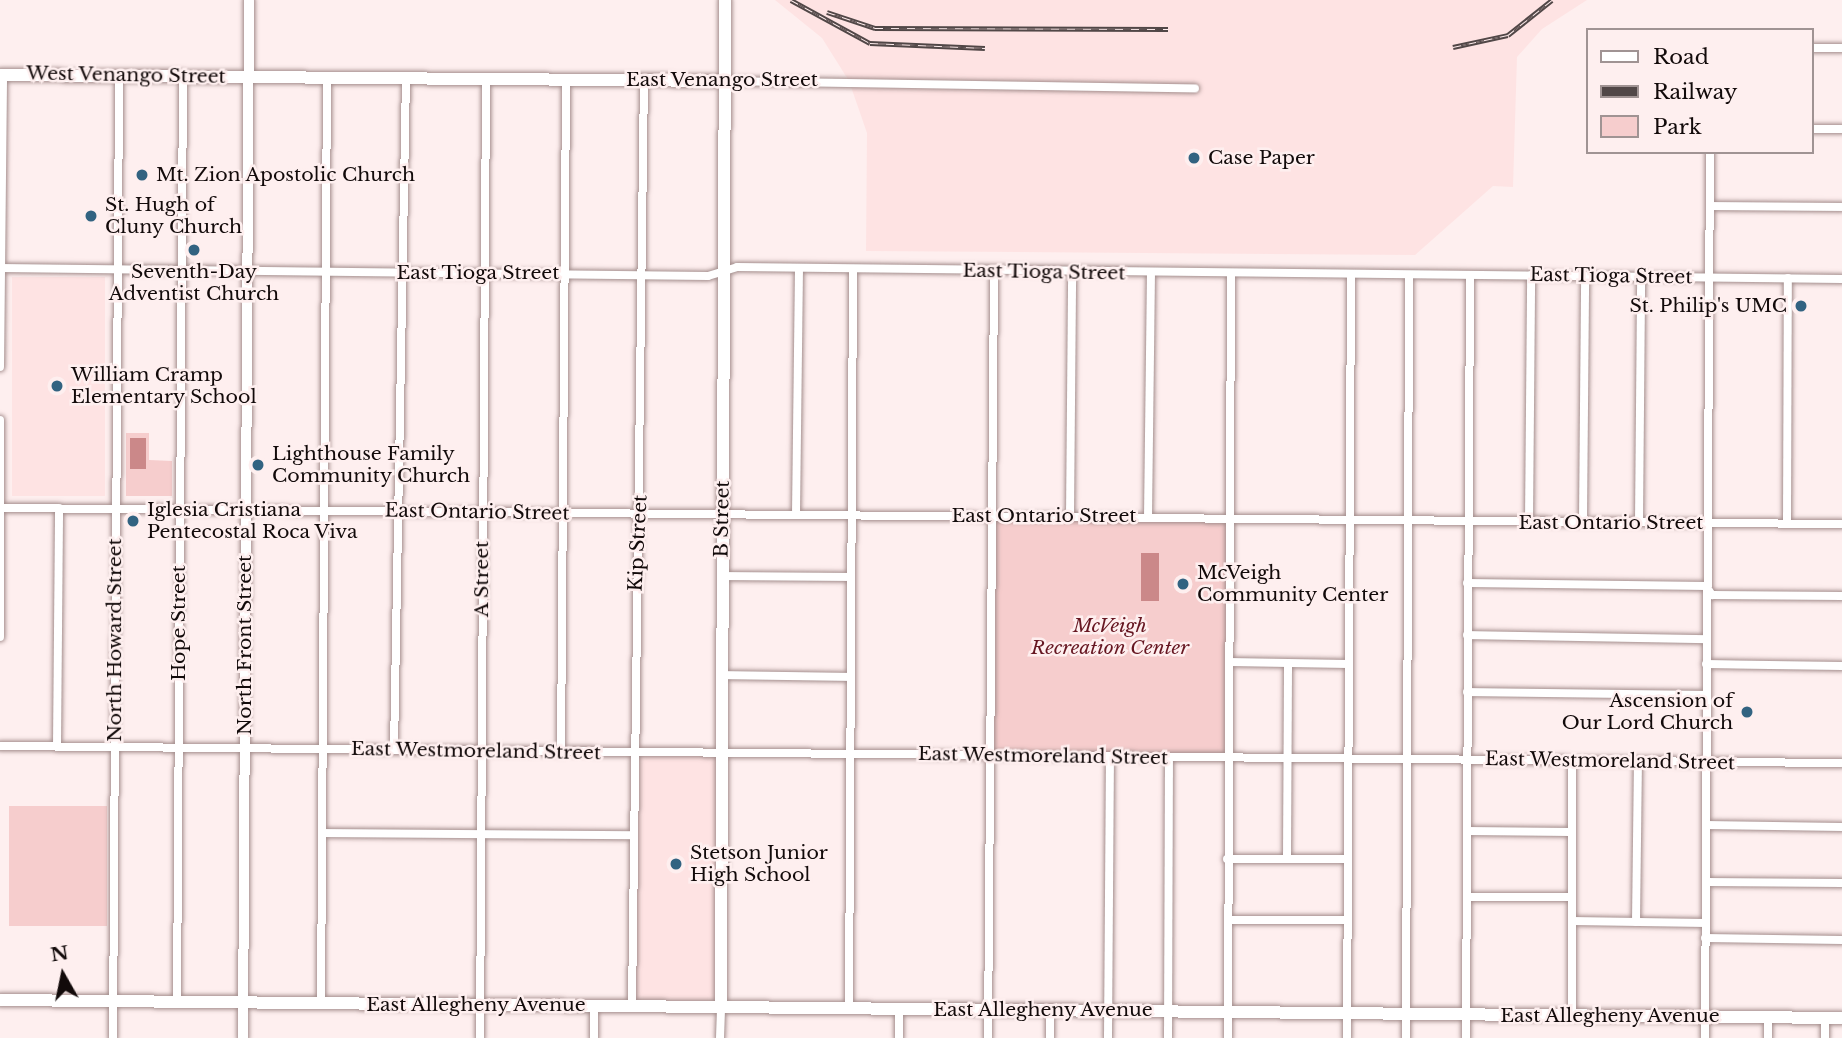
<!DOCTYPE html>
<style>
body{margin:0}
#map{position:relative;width:1842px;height:1038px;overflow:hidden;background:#feefef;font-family:"Libre Baskerville",serif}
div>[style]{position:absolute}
.built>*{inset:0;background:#fee3e3;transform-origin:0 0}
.green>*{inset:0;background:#f6cdcd;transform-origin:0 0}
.water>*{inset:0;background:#cb8889;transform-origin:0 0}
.roads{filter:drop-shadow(0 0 2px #a48e8d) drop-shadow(0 0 2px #a48e8d)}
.minor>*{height:8px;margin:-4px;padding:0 4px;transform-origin:4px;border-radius:4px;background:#fff}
.tertiary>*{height:10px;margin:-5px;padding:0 5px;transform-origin:5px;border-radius:5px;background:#fff}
.secondary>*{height:12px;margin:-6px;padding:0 6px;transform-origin:6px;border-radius:6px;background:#fff}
.rail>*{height:5px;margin-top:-2.5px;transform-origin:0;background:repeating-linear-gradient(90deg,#feefef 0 8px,#514747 0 16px);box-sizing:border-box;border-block:2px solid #514747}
.dots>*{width:19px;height:19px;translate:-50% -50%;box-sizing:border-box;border:4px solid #feefef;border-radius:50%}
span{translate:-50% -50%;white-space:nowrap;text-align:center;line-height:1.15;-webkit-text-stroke:5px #feefef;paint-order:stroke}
.street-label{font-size:19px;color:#120a0a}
.poi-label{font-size:19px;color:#120a0a}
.left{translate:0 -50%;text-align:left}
.right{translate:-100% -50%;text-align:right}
.park-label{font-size:19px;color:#661621;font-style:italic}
.legend{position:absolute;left:1586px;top:28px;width:228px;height:126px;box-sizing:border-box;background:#feefef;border:2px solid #a09393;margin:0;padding:9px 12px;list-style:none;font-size:21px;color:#120a0a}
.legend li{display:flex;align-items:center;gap:14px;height:35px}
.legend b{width:35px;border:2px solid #a09393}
.north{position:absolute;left:28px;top:940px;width:70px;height:70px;-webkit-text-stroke:5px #feefef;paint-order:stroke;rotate:351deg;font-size:19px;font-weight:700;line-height:28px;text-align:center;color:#120a0a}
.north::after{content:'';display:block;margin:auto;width:24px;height:32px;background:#120a0a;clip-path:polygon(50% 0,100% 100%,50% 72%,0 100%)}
</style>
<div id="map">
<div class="built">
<i style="clip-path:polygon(775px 0,1587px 0,1542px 29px,1517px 57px,1513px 187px,1493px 186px,1415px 255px,866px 251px,867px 133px,849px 81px,822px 38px)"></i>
<i style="left:12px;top:277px;width:93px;height:219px"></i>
<i style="left:633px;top:752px;width:87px;height:254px;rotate:1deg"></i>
</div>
<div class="green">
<i style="clip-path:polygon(126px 433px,149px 433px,149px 460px,172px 461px,172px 496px,126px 496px)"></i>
<i style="left:991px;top:517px;width:239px;height:238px"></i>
<i style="left:107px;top:806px;width:120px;height:98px;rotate:90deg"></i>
</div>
<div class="water">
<i style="left:130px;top:438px;width:16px;height:31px"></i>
<i style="left:1141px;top:553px;width:18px;height:48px"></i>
</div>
<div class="roads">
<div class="minor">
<i style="left:1812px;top:48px;width:30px"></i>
<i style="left:724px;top:81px;width:471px;rotate:0.9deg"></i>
<i style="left:1812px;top:129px;width:30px"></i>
<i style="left:1710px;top:206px;width:132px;rotate:0.4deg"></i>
<i style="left:0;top:268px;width:708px;rotate:0.65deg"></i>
<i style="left:708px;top:276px;width:30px;rotate:-17deg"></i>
<i style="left:737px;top:267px;width:1105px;rotate:0.62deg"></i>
<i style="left:0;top:367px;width:293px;rotate:-89.4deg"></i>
<i style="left:0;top:420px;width:217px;rotate:90deg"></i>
<i style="left:0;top:508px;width:1842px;rotate:0.5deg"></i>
<i style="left:796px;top:514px;width:245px;rotate:-89.3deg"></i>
<i style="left:1070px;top:517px;width:245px;rotate:-89.5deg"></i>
<i style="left:1148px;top:517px;width:244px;rotate:-89.3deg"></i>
<i style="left:1583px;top:521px;width:245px;rotate:-89.5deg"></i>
<i style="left:1529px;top:522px;width:247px;rotate:-89.5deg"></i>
<i style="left:1639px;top:522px;width:245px;rotate:-89.5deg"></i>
<i style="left:1787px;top:523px;width:245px;rotate:-89.8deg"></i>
<i style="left:721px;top:576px;width:129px;rotate:0.4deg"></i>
<i style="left:1467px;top:583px;width:239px;rotate:0.7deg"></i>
<i style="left:1706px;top:586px;width:11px;rotate:56deg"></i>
<i style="left:1712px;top:595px;width:130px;rotate:0.4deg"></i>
<i style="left:1467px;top:635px;width:239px;rotate:1deg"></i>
<i style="left:1229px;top:662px;width:119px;rotate:1deg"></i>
<i style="left:1706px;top:664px;width:136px;rotate:0.8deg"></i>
<i style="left:721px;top:675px;width:130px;rotate:0.9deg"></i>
<i style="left:1467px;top:692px;width:239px;rotate:0.7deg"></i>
<i style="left:0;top:746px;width:1842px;rotate:0.53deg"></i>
<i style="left:57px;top:746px;width:238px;rotate:-89.5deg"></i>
<i style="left:394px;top:750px;width:672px;rotate:-88.98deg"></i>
<i style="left:561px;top:752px;width:673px;rotate:-89.57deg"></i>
<i style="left:1706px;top:825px;width:136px;rotate:0.8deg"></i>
<i style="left:1467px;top:831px;width:104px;rotate:0.6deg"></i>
<i style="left:322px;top:833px;width:310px;rotate:0.4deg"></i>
<i style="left:1227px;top:859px;width:119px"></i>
<i style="left:1287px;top:859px;width:196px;rotate:-89.7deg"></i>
<i style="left:1706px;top:882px;width:136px;rotate:0.4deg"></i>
<i style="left:1467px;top:897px;width:105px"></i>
<i style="left:1228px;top:920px;width:118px"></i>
<i style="left:1572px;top:921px;width:134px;rotate:0.9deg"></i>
<i style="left:1636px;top:922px;width:161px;rotate:-89.3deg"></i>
<i style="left:1705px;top:938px;width:137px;rotate:0.8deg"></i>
<i style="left:177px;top:1002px;width:926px;rotate:-89.63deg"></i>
<i style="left:321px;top:1003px;width:926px;rotate:-89.63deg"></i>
<i style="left:594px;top:1006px;width:32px;rotate:90deg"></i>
<i style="left:632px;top:1006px;width:926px;rotate:-89.26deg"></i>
<i style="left:849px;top:1009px;width:740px;rotate:-89.69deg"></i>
<i style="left:1572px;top:1015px;width:254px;rotate:-90deg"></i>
<i style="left:113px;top:1038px;width:963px;rotate:-89.64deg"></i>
<i style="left:480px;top:1038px;width:960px;rotate:-89.64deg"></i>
<i style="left:720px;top:1038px;width:31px;rotate:-88deg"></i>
<i style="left:899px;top:1038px;width:29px;rotate:-90deg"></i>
<i style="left:988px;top:1038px;width:767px;rotate:-89.55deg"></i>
<i style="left:1050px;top:1038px;width:27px;rotate:-90deg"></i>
<i style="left:1108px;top:1038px;width:281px;rotate:-89.6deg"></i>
<i style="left:1168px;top:1038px;width:281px;rotate:-89.8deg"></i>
<i style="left:1228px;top:1038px;width:764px;rotate:-89.78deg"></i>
<i style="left:1347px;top:1038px;width:764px;rotate:-89.7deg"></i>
<i style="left:1406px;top:1038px;width:763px;rotate:-89.77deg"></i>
<i style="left:1466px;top:1038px;width:763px;rotate:-89.7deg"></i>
<i style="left:1705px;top:1038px;width:886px;rotate:-89.68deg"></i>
<i style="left:1768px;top:1038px;width:22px;rotate:-90deg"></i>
<i style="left:1825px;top:1038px;width:21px;rotate:-90deg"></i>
</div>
<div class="tertiary">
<i style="left:243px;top:1038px;width:1038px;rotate:-89.67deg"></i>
</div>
<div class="secondary">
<i style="left:0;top:75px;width:724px;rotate:0.47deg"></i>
<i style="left:0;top:1000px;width:1842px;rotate:0.56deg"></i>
<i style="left:721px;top:1007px;width:1007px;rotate:-89.77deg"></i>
</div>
</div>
<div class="rail">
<i style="left:791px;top:0;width:90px;rotate:28.6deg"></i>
<i style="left:870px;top:43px;width:115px;rotate:2.5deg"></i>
<i style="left:827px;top:12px;width:51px;rotate:18.4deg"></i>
<i style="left:875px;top:28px;width:293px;rotate:0.2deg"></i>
<i style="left:1453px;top:47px;width:56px;rotate:-12.3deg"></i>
<i style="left:1508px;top:35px;width:56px;rotate:-38.5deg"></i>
</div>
<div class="dots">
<i style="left:1194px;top:158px;background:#326381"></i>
<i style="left:142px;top:175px;background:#326381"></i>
<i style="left:91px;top:216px;background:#326381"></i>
<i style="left:194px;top:250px;background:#326381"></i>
<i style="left:1801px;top:306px;background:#326381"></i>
<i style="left:57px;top:386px;background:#326381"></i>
<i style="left:258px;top:465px;background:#326381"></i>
<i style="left:133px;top:521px;background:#326381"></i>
<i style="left:1183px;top:584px;background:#326381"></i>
<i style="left:1747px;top:712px;background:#326381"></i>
<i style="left:676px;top:864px;background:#326381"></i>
</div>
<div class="street-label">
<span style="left:126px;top:75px;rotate:1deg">West Venango Street</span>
<span style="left:722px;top:80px">East Venango Street</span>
<span style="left:1044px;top:272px;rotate:1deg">East Tioga Street</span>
<span style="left:478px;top:273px">East Tioga Street</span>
<span style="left:1611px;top:276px;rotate:1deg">East Tioga Street</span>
<span style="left:477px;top:512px;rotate:1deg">East Ontario Street</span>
<span style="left:1044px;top:516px">East Ontario Street</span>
<span style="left:722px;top:519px;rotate:-89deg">B Street</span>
<span style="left:1611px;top:523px">East Ontario Street</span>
<span style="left:638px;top:543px;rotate:-87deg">Kip Street</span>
<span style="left:482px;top:579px;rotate:-90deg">A Street</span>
<span style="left:179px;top:623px;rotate:-90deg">Hope Street</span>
<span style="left:115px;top:640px;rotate:-90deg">North Howard Street</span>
<span style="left:245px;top:645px;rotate:-90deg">North Front Street</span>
<span style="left:476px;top:751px;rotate:1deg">East Westmoreland Street</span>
<span style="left:1043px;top:756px;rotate:1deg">East Westmoreland Street</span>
<span style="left:1610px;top:761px;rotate:1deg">East Westmoreland Street</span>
<span style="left:476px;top:1005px">East Allegheny Avenue</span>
<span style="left:1043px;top:1010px">East Allegheny Avenue</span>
<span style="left:1610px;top:1016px">East Allegheny Avenue</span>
</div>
<div class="poi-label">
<span class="left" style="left:1208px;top:158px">Case Paper</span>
<span class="left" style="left:156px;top:175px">Mt. Zion Apostolic Church</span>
<span class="left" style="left:105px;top:216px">St. Hugh of<br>Cluny Church</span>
<span style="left:194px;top:283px">Seventh-Day<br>Adventist Church</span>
<span class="right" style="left:1787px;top:306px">St. Philip's UMC</span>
<span class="left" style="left:71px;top:386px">William Cramp<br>Elementary School</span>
<span class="left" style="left:272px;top:465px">Lighthouse Family<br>Community Church</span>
<span class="left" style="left:147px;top:521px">Iglesia Cristiana<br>Pentecostal Roca Viva</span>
<span class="left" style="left:1197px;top:584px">McVeigh<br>Community Center</span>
<span class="right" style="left:1733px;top:712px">Ascension of<br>Our Lord Church</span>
<span class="left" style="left:690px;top:864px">Stetson Junior<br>High School</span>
</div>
<div class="park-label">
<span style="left:1110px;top:637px">McVeigh<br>Recreation Center</span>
</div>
<ul class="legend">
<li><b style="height:9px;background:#fff"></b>Road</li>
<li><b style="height:9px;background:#514747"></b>Railway</li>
<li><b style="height:19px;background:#f6cdcd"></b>Park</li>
</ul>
<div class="north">N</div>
</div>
